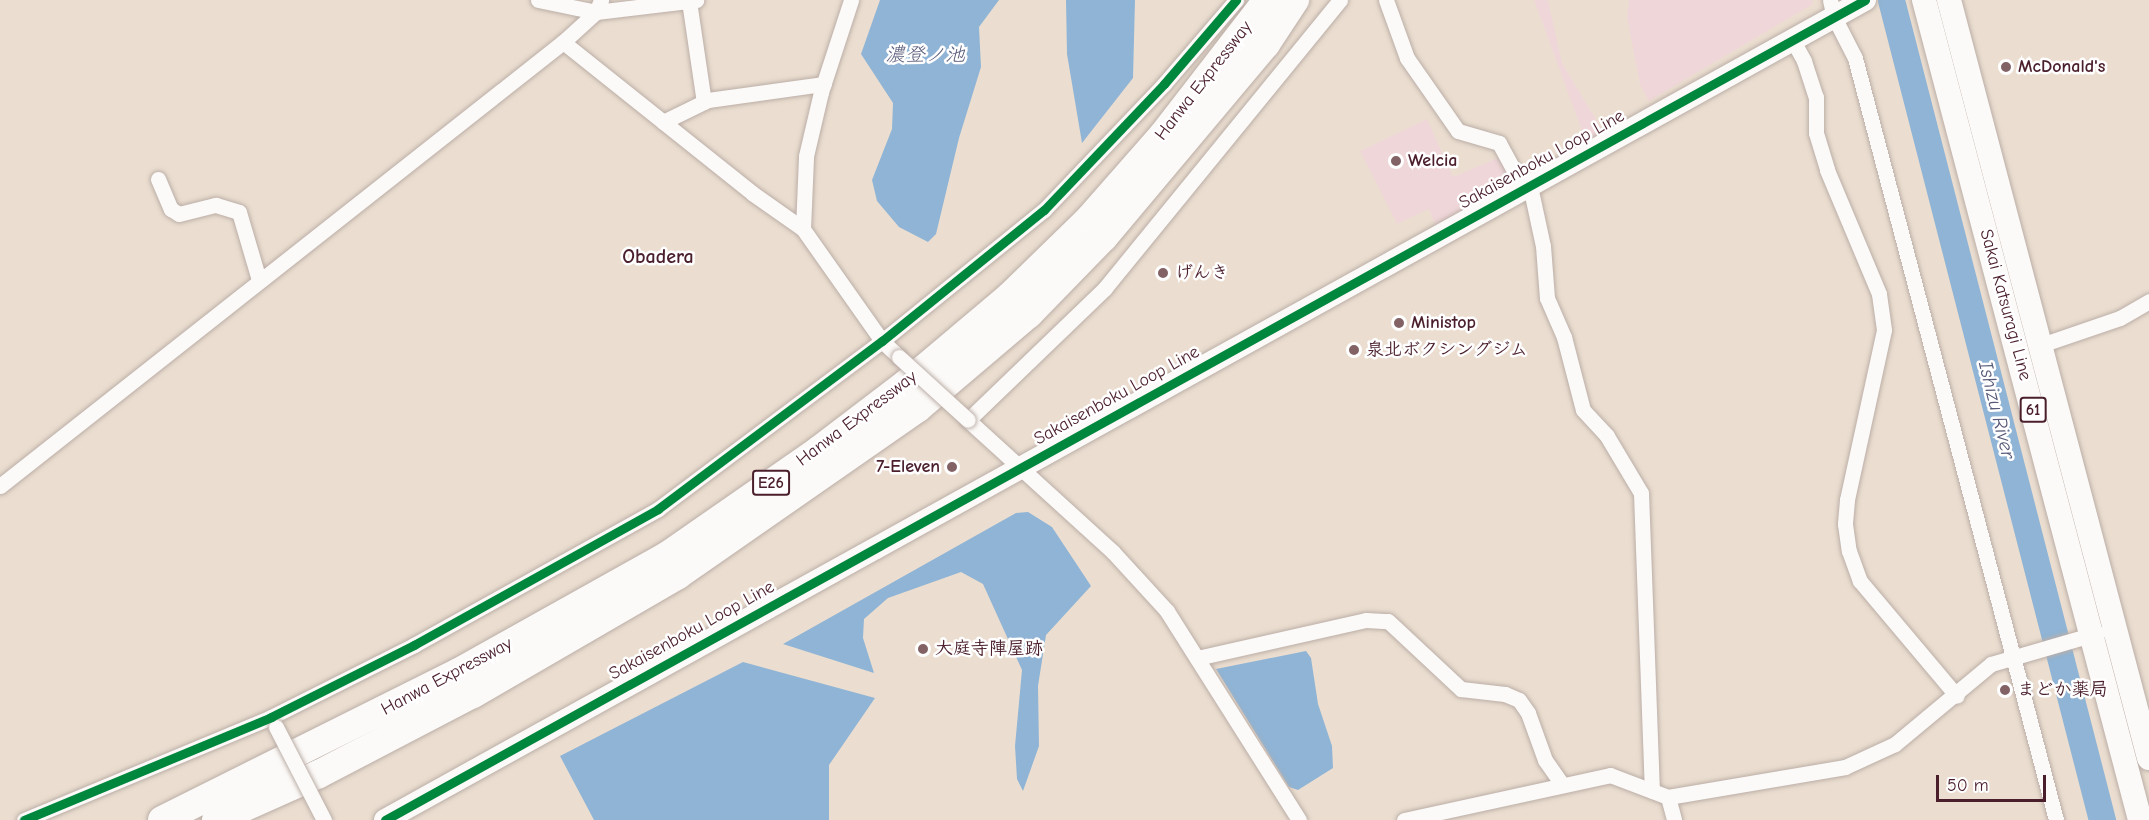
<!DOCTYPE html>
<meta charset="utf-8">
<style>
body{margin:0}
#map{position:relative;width:2149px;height:820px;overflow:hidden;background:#ebded0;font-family:"Comic Neue","Klee One",sans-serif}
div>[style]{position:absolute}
.built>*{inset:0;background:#efd6d8}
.water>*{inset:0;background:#8fb4d5}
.river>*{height:27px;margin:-13.5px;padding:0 13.5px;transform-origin:13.5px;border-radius:13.5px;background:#8fb4d5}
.roads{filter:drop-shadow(0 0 2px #bbaea7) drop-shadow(0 0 2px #bbaea7)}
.minor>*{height:15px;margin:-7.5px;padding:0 7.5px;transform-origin:7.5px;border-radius:7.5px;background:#fcfaf8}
.secondary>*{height:22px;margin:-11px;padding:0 11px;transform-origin:11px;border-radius:11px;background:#fcfaf8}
.primary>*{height:24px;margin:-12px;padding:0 12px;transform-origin:12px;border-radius:12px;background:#fcfaf8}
.motorway>*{height:28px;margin:-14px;padding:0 14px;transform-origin:14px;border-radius:14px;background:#fcfaf8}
.bridges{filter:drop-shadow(0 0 2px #bbaea7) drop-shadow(0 0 2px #bbaea7)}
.minor-bridge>*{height:15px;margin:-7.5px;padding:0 7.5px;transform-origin:7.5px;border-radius:7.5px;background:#fcfaf8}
.cycleway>*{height:9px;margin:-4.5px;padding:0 4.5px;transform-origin:4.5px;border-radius:4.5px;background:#00873e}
.dots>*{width:16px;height:16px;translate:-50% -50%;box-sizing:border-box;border:3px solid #fff;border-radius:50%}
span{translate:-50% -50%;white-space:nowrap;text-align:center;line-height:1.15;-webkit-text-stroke:5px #fff;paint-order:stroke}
.shield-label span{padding:2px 4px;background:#fff;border:2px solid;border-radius:4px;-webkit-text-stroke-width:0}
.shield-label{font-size:16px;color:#4a1f2b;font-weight:700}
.poi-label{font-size:18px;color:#4a1f2b;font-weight:700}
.left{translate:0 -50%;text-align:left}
.right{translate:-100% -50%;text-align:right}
.street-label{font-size:18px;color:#4a1f2b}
.water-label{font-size:20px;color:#575a78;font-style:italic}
.neighbourhood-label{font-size:20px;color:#4a1f2b;font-weight:700}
.scale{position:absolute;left:1936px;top:775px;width:110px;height:27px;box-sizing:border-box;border:3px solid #4a1f2b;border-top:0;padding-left:8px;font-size:18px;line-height:21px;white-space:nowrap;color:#4a1f2b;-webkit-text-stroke:4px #fff;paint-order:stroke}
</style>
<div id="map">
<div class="built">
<i style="clip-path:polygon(1534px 0,1548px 0,1562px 63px,1603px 131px,1586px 142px)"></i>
<i style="clip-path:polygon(1629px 0,1812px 0,1813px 4px,1649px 101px,1640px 85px,1627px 17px)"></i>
<i style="clip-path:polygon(1427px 119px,1453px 177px,1500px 157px,1514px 185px,1436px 227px,1429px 209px,1397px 224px,1360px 151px)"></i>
</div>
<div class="water">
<i style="clip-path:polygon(880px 0,999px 0,979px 27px,981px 67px,959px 138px,936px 234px,928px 242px,899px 227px,877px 201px,872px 180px,892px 129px,893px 103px,861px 54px)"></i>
<i style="clip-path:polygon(1066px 0,1135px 0,1133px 78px,1082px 143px,1067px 54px)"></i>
<i style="clip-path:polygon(1028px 512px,1052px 527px,1091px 586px,1046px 635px,1038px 686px,1039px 746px,1023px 791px,1017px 779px,1015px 746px,1022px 670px,983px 584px,961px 572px,888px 598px,864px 619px,863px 638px,874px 673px,783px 644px,1016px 513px)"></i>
<i style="clip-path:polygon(1306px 651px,1311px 658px,1318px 704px,1332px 746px,1333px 768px,1298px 790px,1289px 787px,1216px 669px)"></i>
<i style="clip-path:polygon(743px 662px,875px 698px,829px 765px,829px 820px,594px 820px,560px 756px)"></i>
</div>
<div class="river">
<i style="left:1891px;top:0;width:847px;rotate:75.57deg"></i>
</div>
<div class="roads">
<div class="minor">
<i style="left:538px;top:0;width:59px;rotate:11.7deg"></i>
<i style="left:596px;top:12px;width:101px;rotate:-6.8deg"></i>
<i style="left:1386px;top:0;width:62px;rotate:70.1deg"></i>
<i style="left:1407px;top:58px;width:89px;rotate:55.1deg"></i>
<i style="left:1458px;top:131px;width:43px;rotate:16.3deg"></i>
<i style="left:1499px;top:143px;width:52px;rotate:61.5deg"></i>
<i style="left:1830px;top:0;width:17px;rotate:77deg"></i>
<i style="left:1834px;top:17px;width:46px;rotate:62.9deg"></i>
<i style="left:1855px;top:58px;width:788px;rotate:75.22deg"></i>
<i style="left:689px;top:1px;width:102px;rotate:81.6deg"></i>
<i style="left:1792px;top:39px;width:25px;rotate:61deg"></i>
<i style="left:1804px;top:61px;width:38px;rotate:72deg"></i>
<i style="left:1816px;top:97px;width:36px;rotate:90deg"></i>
<i style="left:1816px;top:133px;width:39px;rotate:73deg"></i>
<i style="left:1827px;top:170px;width:134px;rotate:67.2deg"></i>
<i style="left:1879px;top:294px;width:36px;rotate:82deg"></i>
<i style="left:1884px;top:330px;width:174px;rotate:102.3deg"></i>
<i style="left:1847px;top:500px;width:24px;rotate:95deg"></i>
<i style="left:1845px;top:524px;width:27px;rotate:82deg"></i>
<i style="left:1849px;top:551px;width:32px;rotate:70deg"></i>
<i style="left:1860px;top:581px;width:150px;rotate:49.9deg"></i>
<i style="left:563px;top:42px;width:242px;rotate:38.6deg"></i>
<i style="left:752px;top:193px;width:62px;rotate:35.2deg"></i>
<i style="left:803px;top:229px;width:137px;rotate:54.8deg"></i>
<i style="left:882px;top:341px;width:23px;rotate:43deg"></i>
<i style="left:663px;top:122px;width:50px;rotate:-26.1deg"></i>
<i style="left:708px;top:100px;width:117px;rotate:-7.9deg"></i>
<i style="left:158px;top:179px;width:33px;rotate:67deg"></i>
<i style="left:171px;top:209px;width:9px;rotate:32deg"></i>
<i style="left:179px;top:214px;width:38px;rotate:-14deg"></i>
<i style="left:216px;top:205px;width:24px;rotate:17deg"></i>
<i style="left:239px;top:212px;width:71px;rotate:73.6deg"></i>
<i style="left:1530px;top:186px;width:61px;rotate:77.8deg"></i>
<i style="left:1543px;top:246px;width:52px;rotate:85.6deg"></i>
<i style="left:1547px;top:298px;width:43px;rotate:66.4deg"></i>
<i style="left:1564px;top:337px;width:75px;rotate:75.4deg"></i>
<i style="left:1583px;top:410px;width:35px;rotate:47deg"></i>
<i style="left:1607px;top:436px;width:66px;rotate:59.2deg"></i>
<i style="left:1641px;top:493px;width:298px;rotate:87.9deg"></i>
<i style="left:803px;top:229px;width:73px;rotate:-87.6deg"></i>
<i style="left:806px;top:156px;width:66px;rotate:-76.8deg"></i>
<i style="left:821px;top:92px;width:97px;rotate:-71.9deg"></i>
<i style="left:2041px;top:345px;width:83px;rotate:-18.9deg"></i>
<i style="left:2120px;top:318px;width:34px;rotate:-30deg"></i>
<i style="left:0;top:486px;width:717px;rotate:-38.26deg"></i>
<i style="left:563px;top:42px;width:45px;rotate:-42.3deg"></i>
<i style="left:596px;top:12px;width:13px;rotate:-67deg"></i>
<i style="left:1197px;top:658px;width:173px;rotate:-12.7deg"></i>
<i style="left:1366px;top:620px;width:22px;rotate:3deg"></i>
<i style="left:1388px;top:621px;width:100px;rotate:43deg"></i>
<i style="left:1461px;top:689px;width:44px;rotate:6.5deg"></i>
<i style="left:1505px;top:694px;width:15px;rotate:23deg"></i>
<i style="left:1519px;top:700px;width:16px;rotate:55deg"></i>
<i style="left:1528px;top:713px;width:50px;rotate:70.1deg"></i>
<i style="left:1545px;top:760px;width:29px;rotate:55deg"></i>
<i style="left:1668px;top:797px;width:24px;rotate:75deg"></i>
<i style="left:24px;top:820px;width:268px;rotate:-22.6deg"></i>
<i style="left:271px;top:717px;width:160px;rotate:-26.7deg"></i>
<i style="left:414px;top:645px;width:279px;rotate:-29.1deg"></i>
<i style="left:658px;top:509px;width:280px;rotate:-36.9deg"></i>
<i style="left:882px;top:341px;width:208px;rotate:-39deg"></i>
<i style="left:1044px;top:210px;width:174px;rotate:-46.4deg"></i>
<i style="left:1164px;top:84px;width:111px;rotate:-49.4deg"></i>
<i style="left:1299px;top:820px;width:247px;rotate:-122.3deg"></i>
<i style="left:1167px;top:611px;width:80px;rotate:-132.5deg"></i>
<i style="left:1113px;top:552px;width:196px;rotate:-137.7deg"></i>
<i style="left:968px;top:420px;width:190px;rotate:-43.9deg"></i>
<i style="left:1105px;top:288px;width:372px;rotate:-50.8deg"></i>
<i style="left:1404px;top:820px;width:211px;rotate:-12.3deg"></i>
<i style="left:1610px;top:775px;width:62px;rotate:20.8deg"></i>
<i style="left:1668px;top:797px;width:180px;rotate:-9.6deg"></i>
<i style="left:1845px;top:767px;width:55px;rotate:-24.7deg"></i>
<i style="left:1895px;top:744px;width:125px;rotate:-39.8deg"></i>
<i style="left:1991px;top:664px;width:111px;rotate:-16.2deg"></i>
</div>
<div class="secondary">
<i style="left:385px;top:820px;width:1692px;rotate:-28.99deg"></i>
</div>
<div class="primary">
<i style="left:1924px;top:0;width:848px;rotate:75.24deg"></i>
<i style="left:1949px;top:0;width:784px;rotate:75.22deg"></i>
</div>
<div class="motorway">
<i style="left:162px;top:820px;width:332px;rotate:-26.5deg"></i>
<i style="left:459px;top:672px;width:240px;rotate:-29.2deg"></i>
<i style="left:668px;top:555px;width:184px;rotate:-34.8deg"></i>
<i style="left:819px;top:450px;width:111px;rotate:-37.3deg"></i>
<i style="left:907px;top:383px;width:135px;rotate:-40.2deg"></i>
<i style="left:1010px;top:296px;width:110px;rotate:-44.3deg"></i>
<i style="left:1089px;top:219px;width:111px;rotate:-48.7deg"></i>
<i style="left:1162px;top:136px;width:172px;rotate:-52.3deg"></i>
<i style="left:216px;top:820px;width:113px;rotate:-24.1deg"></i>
<i style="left:319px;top:774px;width:174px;rotate:-27.5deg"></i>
<i style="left:473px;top:694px;width:237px;rotate:-30.1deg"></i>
<i style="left:678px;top:575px;width:292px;rotate:-34.8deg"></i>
<i style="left:918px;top:408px;width:145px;rotate:-40.3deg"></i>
<i style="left:1029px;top:314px;width:107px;rotate:-45.8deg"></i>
<i style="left:1104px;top:237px;width:252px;rotate:-50deg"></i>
<i style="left:1266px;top:44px;width:53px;rotate:-56.6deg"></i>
</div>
</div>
<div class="bridges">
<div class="minor-bridge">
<i style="left:899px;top:357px;width:93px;rotate:42.4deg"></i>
<i style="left:276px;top:727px;width:105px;rotate:62.7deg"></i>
</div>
</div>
<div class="cycleway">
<i style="left:24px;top:820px;width:268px;rotate:-22.6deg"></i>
<i style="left:271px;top:717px;width:160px;rotate:-26.7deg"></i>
<i style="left:414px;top:645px;width:279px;rotate:-29.1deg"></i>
<i style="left:658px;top:509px;width:280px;rotate:-36.9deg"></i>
<i style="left:882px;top:341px;width:208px;rotate:-39deg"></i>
<i style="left:1044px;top:210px;width:174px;rotate:-46.4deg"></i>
<i style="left:1164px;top:84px;width:111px;rotate:-49.4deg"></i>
<i style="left:385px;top:820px;width:1692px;rotate:-28.99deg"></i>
</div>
<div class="dots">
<i style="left:2006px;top:67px;background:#826265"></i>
<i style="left:1396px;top:161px;background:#826265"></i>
<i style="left:1163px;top:273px;background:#826265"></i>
<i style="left:1399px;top:323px;background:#826265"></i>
<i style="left:1354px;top:350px;background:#826265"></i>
<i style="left:952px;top:467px;background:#826265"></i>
<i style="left:923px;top:649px;background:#826265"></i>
<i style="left:2005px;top:690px;background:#826265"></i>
</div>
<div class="shield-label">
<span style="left:2033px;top:410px">61</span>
<span style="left:771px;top:483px">E26</span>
</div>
<div class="poi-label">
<span class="left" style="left:2018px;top:67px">McDonald's</span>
<span class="left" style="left:1408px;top:161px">Welcia</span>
<span class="left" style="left:1175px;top:273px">げんき</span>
<span class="left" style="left:1411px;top:323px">Ministop</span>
<span class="left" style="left:1366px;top:350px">泉北ボクシングジム</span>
<span class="right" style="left:940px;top:467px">7-Eleven</span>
<span class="left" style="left:935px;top:649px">大庭寺陣屋跡</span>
<span class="left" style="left:2017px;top:690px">まどか薬局</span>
</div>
<div class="street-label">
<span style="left:1204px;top:81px;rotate:-52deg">Hanwa Expressway</span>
<span style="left:1542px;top:160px;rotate:-29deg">Sakaisenboku Loop Line</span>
<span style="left:2005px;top:305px;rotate:75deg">Sakai Katsuragi Line</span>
<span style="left:1117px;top:396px;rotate:-29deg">Sakaisenboku Loop Line</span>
<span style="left:857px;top:419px;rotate:-37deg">Hanwa Expressway</span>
<span style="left:692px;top:631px;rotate:-29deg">Sakaisenboku Loop Line</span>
<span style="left:447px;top:677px;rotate:-28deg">Hanwa Expressway</span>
</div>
<div class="water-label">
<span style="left:925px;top:54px">濃登ノ池</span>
<span style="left:1997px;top:410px;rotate:76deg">Ishizu River</span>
</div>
<div class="neighbourhood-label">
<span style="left:658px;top:256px">Obadera</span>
</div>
<div class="scale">50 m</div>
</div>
